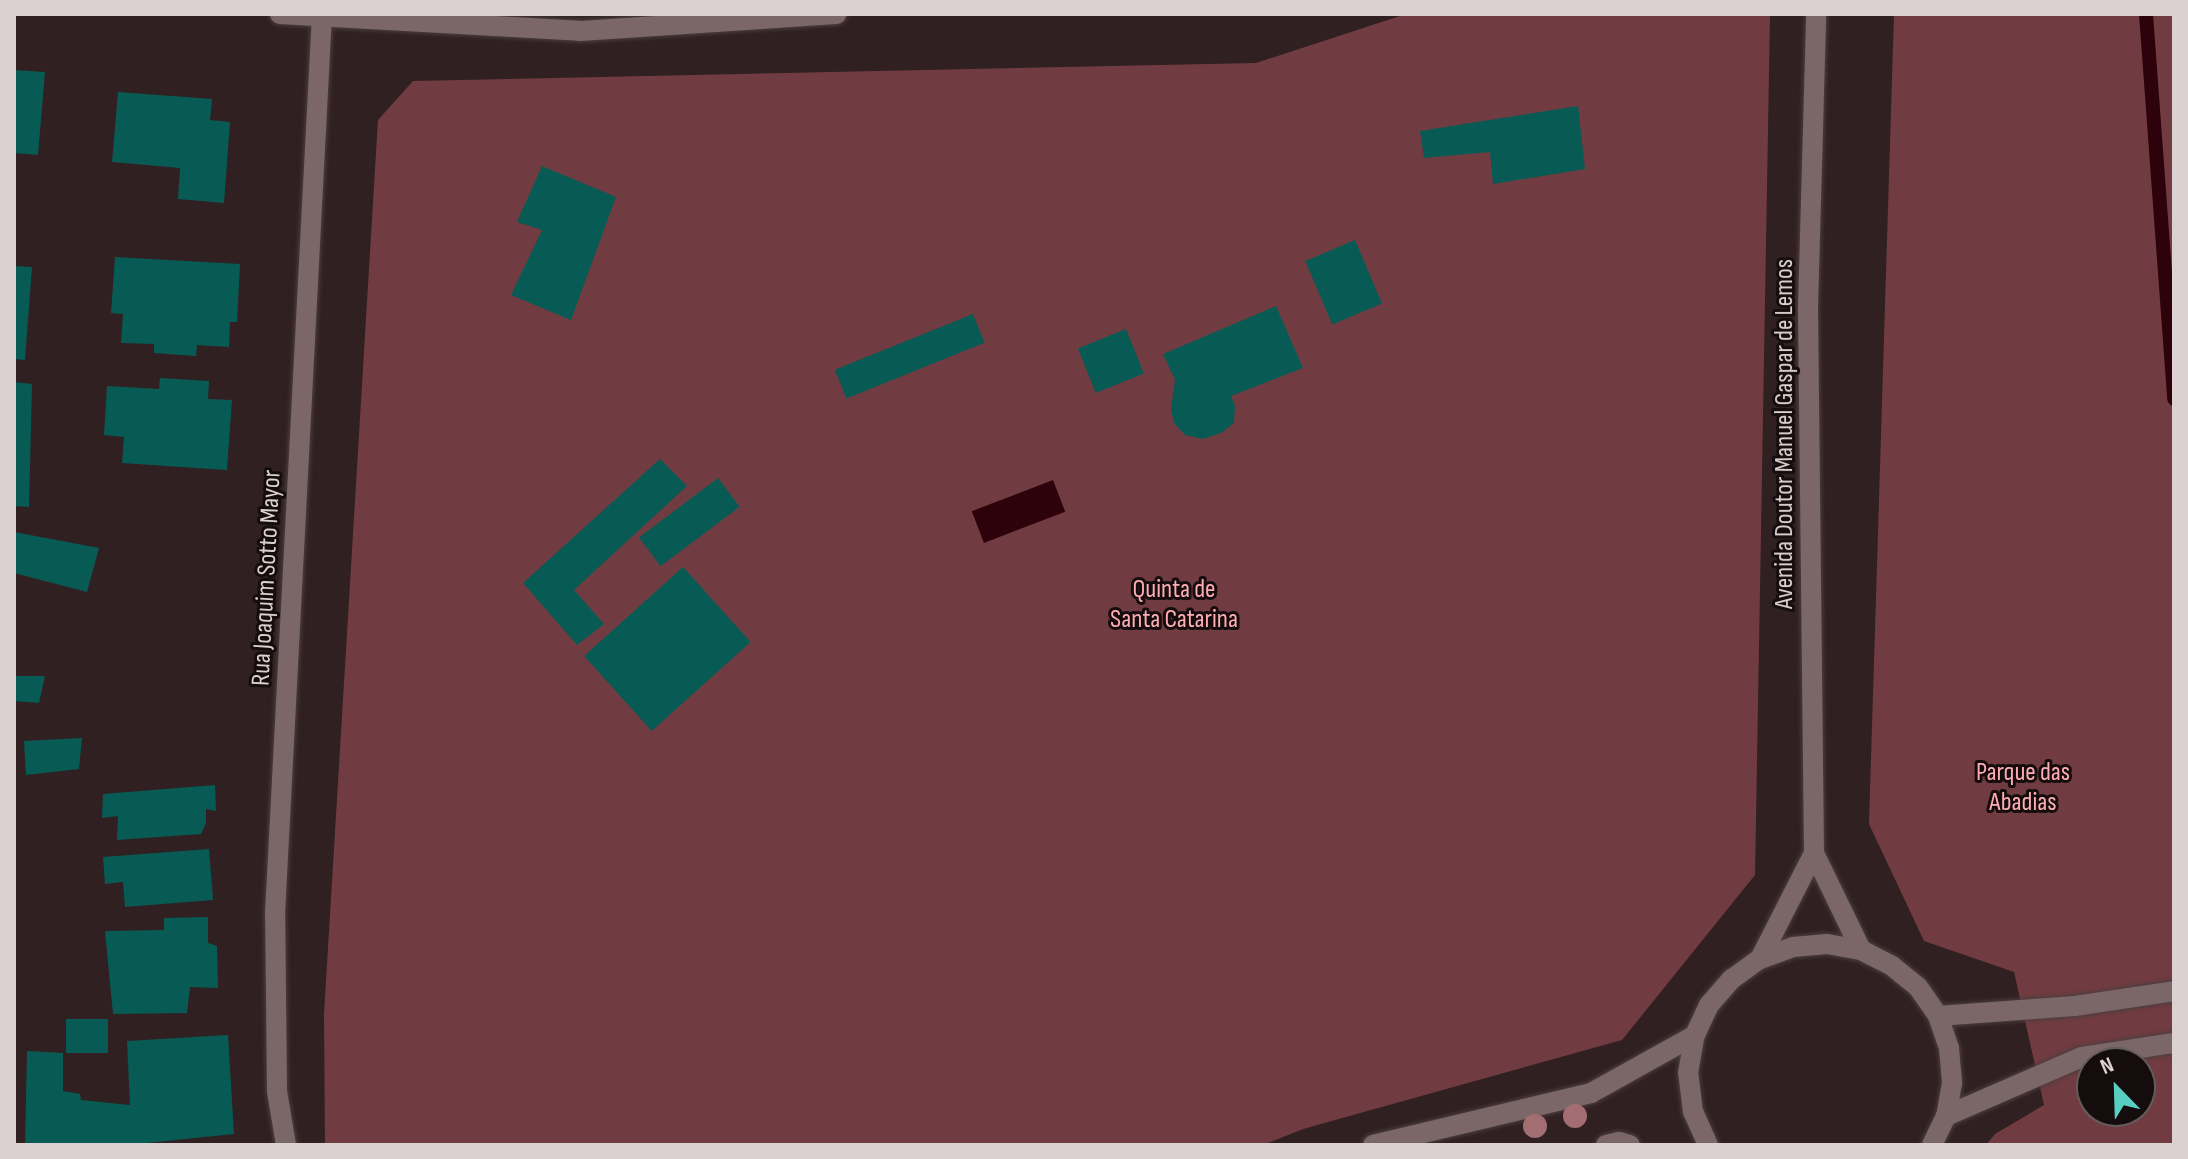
<!DOCTYPE html>
<style>
body{margin:0}
#map{position:relative;width:2188px;height:1159px;overflow:hidden;background:#312022;font-family:"Sofia Sans Condensed",sans-serif}
div>[style]{position:absolute}
.green>*{inset:0;background:#713c41}
.water>*{inset:0;background:#2e020b;transform-origin:0 0}
.stream>*{height:14px;margin:-7px;padding:0 7px;transform-origin:7px;border-radius:7px;background:#2e020b}
.building>*{inset:0;background:#075b54;transform-origin:0 0}
.roads{filter:drop-shadow(0 0 2px #4b3e3e) drop-shadow(0 0 2px #4b3e3e)}
.minor>*{height:20px;margin:-10px;padding:0 10px;transform-origin:10px;border-radius:10px;background:#7c6768}
.trees>*{width:24px;height:24px;margin:-12px;border-radius:50%;background:#a26e72}
span{translate:-50% -50%;white-space:nowrap;text-align:center;line-height:1.15;-webkit-text-stroke:6px #140c0d;paint-order:stroke}
.street-label{font-size:26px;color:#dcd1d1}
.park-label{font-size:26px;color:#feadb3}
.frame{position:absolute;inset:0;border:16px solid #dcd1d1;pointer-events:none}
.north{position:absolute;left:2076px;top:1047px;width:80px;height:80px;box-sizing:border-box;background:#140c0d;border:2px solid #645b5b;border-radius:50%;rotate:337deg;font-size:22px;font-weight:700;line-height:32px;text-align:center;color:#dcd1d1}
.north::after{content:'';display:block;margin:auto;width:28px;height:36px;background:#57cec1;clip-path:polygon(50% 0,100% 100%,50% 72%,0 100%)}
</style>
<div id="map">
<div class="green">
<i style="clip-path:polygon(1406px 14px,1770px 14px,1755px 875px,1622px 1040px,1303px 1129px,1263px 1145px,325px 1145px,324px 1014px,378px 120px,413px 81px,1256px 63px)"></i>
<i style="clip-path:polygon(evenodd,1894px 14px,2174px 14px,2174px 1145px,1986px 1145px,1995px 1134px,2044px 1105px,2014px 972px,1924px 941px,1869px 824px,1894px 14px,2092px 1063px,2140px 1063px,2140px 1111px,2092px 1111px,2092px 1063px)"></i>
</div>
<div class="water">
<i style="left:1053px;top:480px;width:34px;height:87px;rotate:69deg"></i>
</div>
<div class="stream">
<i style="left:2146px;top:14px;width:386px;rotate:85.8deg"></i>
</div>
<div class="building">
<i style="clip-path:polygon(14px 70px,45px 72px,38px 155px,14px 153px)"></i>
<i style="clip-path:polygon(118px 92px,212px 99px,210px 120px,230px 122px,224px 203px,178px 199px,180px 168px,112px 162px)"></i>
<i style="clip-path:polygon(1578px 106px,1585px 169px,1493px 184px,1490px 152px,1424px 158px,1420px 131px)"></i>
<i style="clip-path:polygon(542px 166px,616px 197px,571px 320px,511px 295px,542px 230px,517px 222px)"></i>
<i style="left:1355px;top:240px;width:69px;height:54px;rotate:67deg"></i>
<i style="clip-path:polygon(115px 257px,240px 264px,237px 322px,230px 322px,229px 347px,197px 345px,196px 356px,154px 353px,154px 344px,121px 343px,123px 314px,111px 313px)"></i>
<i style="clip-path:polygon(14px 266px,32px 267px,25px 360px,14px 359px)"></i>
<i style="clip-path:polygon(1276px 306px,1303px 368px,1231px 396px,1235px 406px,1234px 423px,1221px 433px,1203px 439px,1185px 435px,1174px 423px,1171px 409px,1175px 380px,1163px 354px)"></i>
<i style="left:973px;top:314px;width:31px;height:149px;rotate:68deg"></i>
<i style="left:1126px;top:329px;width:48px;height:52px;rotate:68deg"></i>
<i style="clip-path:polygon(160px 378px,209px 381px,208px 399px,232px 400px,227px 470px,122px 463px,124px 437px,104px 435px,107px 386px,159px 389px)"></i>
<i style="clip-path:polygon(14px 382px,32px 384px,29px 507px,14px 506px)"></i>
<i style="clip-path:polygon(660px 459px,687px 486px,574px 590px,604px 624px,577px 645px,523px 583px)"></i>
<i style="left:718px;top:478px;width:36px;height:99px;rotate:53deg"></i>
<i style="clip-path:polygon(14px 532px,99px 548px,87px 592px,14px 573px)"></i>
<i style="left:683px;top:567px;width:101px;height:133px;rotate:48deg"></i>
<i style="clip-path:polygon(14px 676px,45px 676px,39px 703px,14px 701px)"></i>
<i style="clip-path:polygon(82px 738px,79px 769px,26px 775px,24px 741px)"></i>
<i style="clip-path:polygon(215px 785px,216px 811px,206px 809px,206px 823px,201px 834px,117px 840px,118px 816px,102px 818px,103px 794px)"></i>
<i style="clip-path:polygon(209px 849px,213px 900px,125px 907px,123px 882px,105px 884px,103px 857px)"></i>
<i style="clip-path:polygon(208px 917px,208px 943px,217px 946px,218px 988px,190px 987px,187px 1013px,113px 1014px,105px 931px,164px 930px,164px 918px)"></i>
<i style="left:66px;top:1019px;width:42px;height:34px"></i>
<i style="clip-path:polygon(228px 1035px,234px 1134px,127px 1145px,25px 1145px,27px 1051px,63px 1053px,63px 1091px,80px 1094px,81px 1100px,130px 1105px,127px 1041px)"></i>
</div>
<div class="roads">
<div class="minor">
<i style="left:280px;top:14px;width:300px;rotate:3.2deg"></i>
<i style="left:580px;top:31px;width:257px;rotate:-3.8deg"></i>
<i style="left:1814px;top:853px;width:108px;rotate:64.1deg"></i>
<i style="left:1760px;top:959px;width:119px;rotate:-63deg"></i>
<i style="left:1814px;top:853px;width:545px;rotate:-90.63deg"></i>
<i style="left:1808px;top:308px;width:294px;rotate:-88.4deg"></i>
<i style="left:1938px;top:1016px;width:137px;rotate:-4.2deg"></i>
<i style="left:2075px;top:1006px;width:100px;rotate:-8.6deg"></i>
<i style="left:1946px;top:1116px;width:148px;rotate:-23.5deg"></i>
<i style="left:2082px;top:1057px;width:93px;rotate:-8.7deg"></i>
<i style="left:286px;top:1145px;width:55px;rotate:-99.5deg"></i>
<i style="left:277px;top:1091px;width:177px;rotate:-90.6deg"></i>
<i style="left:275px;top:914px;width:901px;rotate:-87.01deg"></i>
<i style="left:1373px;top:1145px;width:224px;rotate:-13.4deg"></i>
<i style="left:1591px;top:1093px;width:119px;rotate:-29.1deg"></i>
<i style="left:1606px;top:1145px;width:13px;rotate:-13deg"></i>
<i style="left:1619px;top:1142px;width:11px;rotate:15deg"></i>
<i style="left:1708px;top:1145px;width:36px;rotate:-114deg"></i>
<i style="left:1693px;top:1112px;width:39px;rotate:-97deg"></i>
<i style="left:1688px;top:1073px;width:39px;rotate:-80deg"></i>
<i style="left:1695px;top:1035px;width:33px;rotate:-65deg"></i>
<i style="left:1709px;top:1005px;width:35px;rotate:-49deg"></i>
<i style="left:1732px;top:979px;width:34px;rotate:-36deg"></i>
<i style="left:1760px;top:959px;width:35px;rotate:-20deg"></i>
<i style="left:1793px;top:947px;width:34px;rotate:-5deg"></i>
<i style="left:1827px;top:944px;width:35px;rotate:10deg"></i>
<i style="left:1861px;top:950px;width:35px;rotate:27deg"></i>
<i style="left:1892px;top:966px;width:33px;rotate:39deg"></i>
<i style="left:1918px;top:987px;width:35px;rotate:55deg"></i>
<i style="left:1938px;top:1016px;width:34px;rotate:71deg"></i>
<i style="left:1949px;top:1048px;width:35px;rotate:85deg"></i>
<i style="left:1952px;top:1083px;width:34px;rotate:100deg"></i>
<i style="left:1946px;top:1116px;width:32px;rotate:116deg"></i>
</div>
</div>
<div class="trees">
<i style="left:1575px;top:1116px"></i>
<i style="left:1535px;top:1126px"></i>
</div>
<div class="street-label">
<span style="left:1785px;top:434px;rotate:-90deg">Avenida Doutor Manuel Gaspar de Lemos</span>
<span style="left:267px;top:578px;rotate:-87deg">Rua Joaquim Sotto Mayor</span>
</div>
<div class="park-label">
<span style="left:1174px;top:605px">Quinta de<br>Santa Catarina</span>
<span style="left:2023px;top:788px">Parque das<br>Abadias</span>
</div>
<div class="frame"></div>
<div class="north">N</div>
</div>
